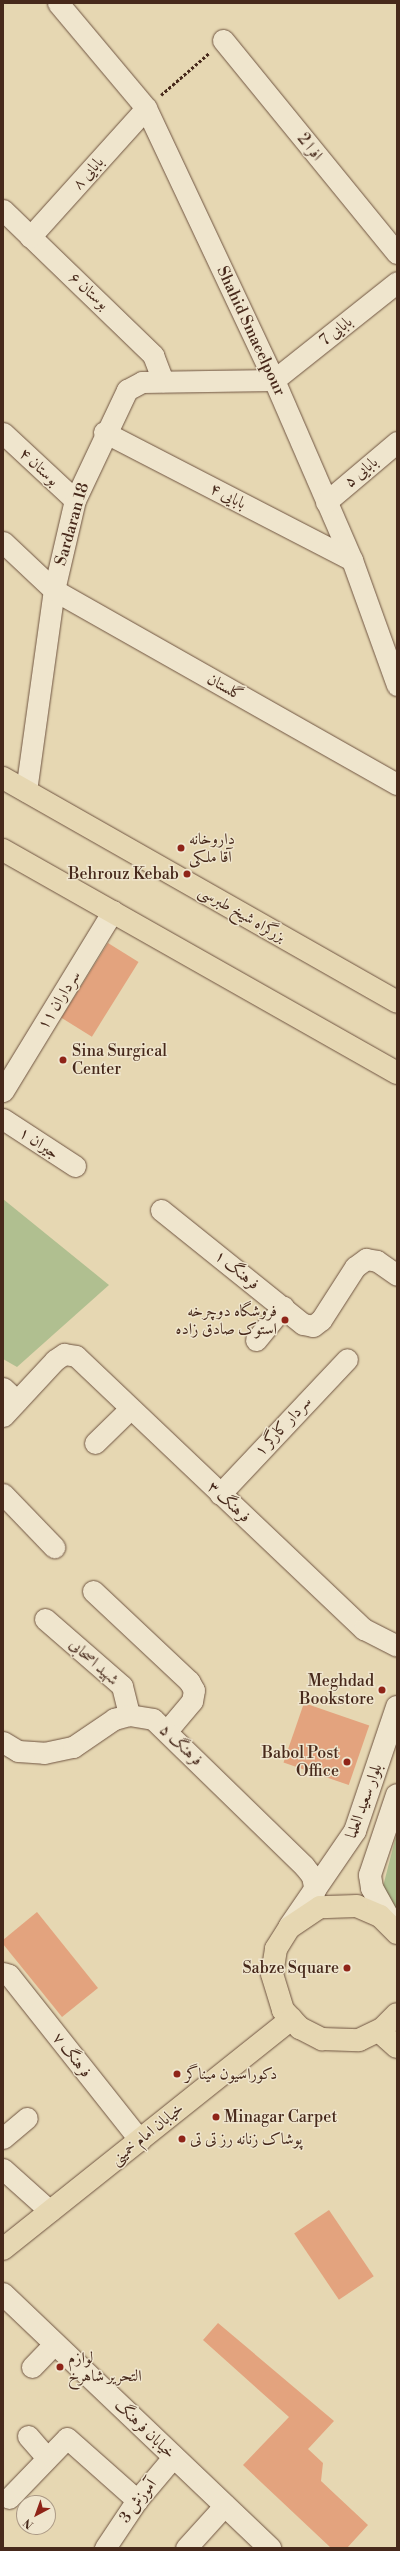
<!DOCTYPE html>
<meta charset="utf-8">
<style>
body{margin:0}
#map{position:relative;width:400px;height:2551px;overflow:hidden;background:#e6d7b2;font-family:"Libre Bodoni",Amiri,serif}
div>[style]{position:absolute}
.green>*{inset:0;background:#b0bf90}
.building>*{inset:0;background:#e3a37e;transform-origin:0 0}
.path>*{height:2.5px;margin-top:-1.25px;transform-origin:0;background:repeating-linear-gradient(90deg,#47291b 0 3px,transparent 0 5px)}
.roads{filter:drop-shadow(0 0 1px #6f5441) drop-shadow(0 0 1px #6f5441)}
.minor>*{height:21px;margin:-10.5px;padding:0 10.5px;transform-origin:10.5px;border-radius:10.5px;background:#efe5cd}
.secondary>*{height:22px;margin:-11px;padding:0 11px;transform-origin:11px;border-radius:11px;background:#efe5cd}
.primary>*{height:22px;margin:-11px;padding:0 11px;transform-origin:11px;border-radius:11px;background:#e6d7b2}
.trunk>*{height:22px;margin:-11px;padding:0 11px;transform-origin:11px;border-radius:11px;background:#e6d7b2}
.dots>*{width:11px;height:11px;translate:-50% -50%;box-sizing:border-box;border:2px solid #efe5cd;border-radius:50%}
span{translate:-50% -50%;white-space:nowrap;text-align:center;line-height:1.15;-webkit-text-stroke:3px #efe5cd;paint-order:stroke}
.street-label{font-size:16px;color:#47291b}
.poi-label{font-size:16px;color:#47291b}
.left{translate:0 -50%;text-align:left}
.right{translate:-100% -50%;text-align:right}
.frame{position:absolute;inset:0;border:4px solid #47291b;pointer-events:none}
.north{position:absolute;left:16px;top:2495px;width:40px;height:40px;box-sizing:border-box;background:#efe5cd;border:1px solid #ac9a86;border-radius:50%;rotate:221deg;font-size:11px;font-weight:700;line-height:16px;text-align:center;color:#47291b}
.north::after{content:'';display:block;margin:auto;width:14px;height:18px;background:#8f2418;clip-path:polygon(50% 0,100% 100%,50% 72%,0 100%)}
</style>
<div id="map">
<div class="green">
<i style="clip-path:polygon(3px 1199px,109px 1285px,17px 1367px,3px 1359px)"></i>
<i style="clip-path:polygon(397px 1832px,397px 1938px,378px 1906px)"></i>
</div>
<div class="building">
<i style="left:108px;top:943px;width:36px;height:88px;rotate:32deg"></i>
<i style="left:304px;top:1703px;width:69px;height:63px;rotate:19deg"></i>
<i style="clip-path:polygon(37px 1912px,98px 1988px,62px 2017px,3px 1944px,3px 1940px)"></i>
<i style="left:329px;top:2210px;width:80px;height:42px;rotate:56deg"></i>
<i style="clip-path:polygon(218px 2323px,334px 2421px,308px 2449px,323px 2463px,321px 2481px,368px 2525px,347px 2548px,331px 2548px,243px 2465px,289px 2417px,203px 2340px)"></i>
</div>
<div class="path">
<i style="left:161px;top:95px;width:64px;rotate:-41.2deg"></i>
</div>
<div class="roads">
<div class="minor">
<i style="left:58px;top:3px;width:137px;rotate:50deg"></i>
<i style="left:146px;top:108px;width:301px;rotate:64.8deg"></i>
<i style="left:274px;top:380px;width:196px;rotate:66.6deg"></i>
<i style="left:352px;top:560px;width:133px;rotate:70.2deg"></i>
<i style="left:223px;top:40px;width:275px;rotate:50.8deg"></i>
<i style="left:3px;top:210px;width:209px;rotate:44deg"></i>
<i style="left:153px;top:355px;width:28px;rotate:69deg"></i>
<i style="left:30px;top:237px;width:173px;rotate:-48deg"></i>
<i style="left:104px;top:432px;width:279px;rotate:27.3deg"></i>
<i style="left:3px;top:433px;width:98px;rotate:42.9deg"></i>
<i style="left:326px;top:502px;width:93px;rotate:-40.2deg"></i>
<i style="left:3px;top:542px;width:70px;rotate:43.3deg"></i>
<i style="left:54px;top:590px;width:394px;rotate:29.5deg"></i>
<i style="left:26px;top:791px;width:203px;rotate:-82.1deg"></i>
<i style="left:54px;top:590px;width:92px;rotate:-76.9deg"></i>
<i style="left:75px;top:500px;width:122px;rotate:-64.7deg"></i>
<i style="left:127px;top:390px;width:17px;rotate:-28deg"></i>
<i style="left:142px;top:382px;width:132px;rotate:-0.9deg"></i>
<i style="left:274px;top:380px;width:157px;rotate:-38.5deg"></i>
<i style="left:3px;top:1091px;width:211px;rotate:-58.6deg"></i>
<i style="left:3px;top:1119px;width:86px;rotate:33.1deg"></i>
<i style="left:161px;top:1210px;width:182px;rotate:38.8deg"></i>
<i style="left:303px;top:1324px;width:10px;rotate:11deg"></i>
<i style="left:313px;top:1326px;width:10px;rotate:-37deg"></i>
<i style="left:321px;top:1320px;width:63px;rotate:-57.3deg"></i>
<i style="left:355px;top:1267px;width:14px;rotate:-36deg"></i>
<i style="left:366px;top:1259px;width:11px;rotate:10deg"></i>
<i style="left:377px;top:1261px;width:24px;rotate:35deg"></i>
<i style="left:256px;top:1340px;width:43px;rotate:-50.7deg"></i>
<i style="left:3px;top:1388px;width:19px;rotate:43deg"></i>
<i style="left:3px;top:1416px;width:76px;rotate:-47.1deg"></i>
<i style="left:55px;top:1360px;width:11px;rotate:-34deg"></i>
<i style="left:64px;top:1354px;width:12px;rotate:9deg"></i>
<i style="left:76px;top:1356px;width:397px;rotate:43.5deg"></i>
<i style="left:364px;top:1629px;width:37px;rotate:27deg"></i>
<i style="left:95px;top:1443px;width:49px;rotate:-44.2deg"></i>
<i style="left:3px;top:1494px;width:74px;rotate:46.1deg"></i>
<i style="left:220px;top:1494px;width:185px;rotate:-46.7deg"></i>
<i style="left:93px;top:1591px;width:132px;rotate:43.2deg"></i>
<i style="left:189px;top:1681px;width:10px;rotate:61deg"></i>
<i style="left:194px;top:1690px;width:11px;rotate:100deg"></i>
<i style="left:192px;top:1701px;width:38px;rotate:130deg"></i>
<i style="left:45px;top:1619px;width:102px;rotate:41deg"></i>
<i style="left:122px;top:1686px;width:30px;rotate:76deg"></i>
<i style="left:3px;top:1742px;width:17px;rotate:31deg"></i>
<i style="left:18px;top:1751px;width:26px;rotate:4deg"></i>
<i style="left:44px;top:1753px;width:30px;rotate:-12deg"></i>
<i style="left:73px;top:1747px;width:50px;rotate:-34.3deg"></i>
<i style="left:114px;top:1719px;width:16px;rotate:-15deg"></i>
<i style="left:129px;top:1715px;width:24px;rotate:9deg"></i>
<i style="left:153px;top:1719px;width:211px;rotate:44.2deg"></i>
<i style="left:304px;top:1866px;width:13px;rotate:51deg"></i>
<i style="left:312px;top:1876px;width:15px;rotate:79deg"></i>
<i style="left:3px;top:1973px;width:6px;rotate:18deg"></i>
<i style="left:9px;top:1975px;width:211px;rotate:51.6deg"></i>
<i style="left:3px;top:2138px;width:31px;rotate:-40deg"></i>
<i style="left:3px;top:2169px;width:63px;rotate:41.8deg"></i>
<i style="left:32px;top:2367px;width:33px;rotate:-46deg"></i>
<i style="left:28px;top:2436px;width:29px;rotate:49deg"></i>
<i style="left:9px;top:2498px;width:83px;rotate:-46deg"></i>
<i style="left:67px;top:2438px;width:94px;rotate:41.5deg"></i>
<i style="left:105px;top:2548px;width:58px;rotate:-56.3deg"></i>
<i style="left:137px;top:2500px;width:57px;rotate:-49.9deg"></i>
<i style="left:186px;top:2548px;width:58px;rotate:-47.8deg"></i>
</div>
<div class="secondary">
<i style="left:290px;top:1926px;width:115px;rotate:-55.6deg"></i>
<i style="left:355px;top:1831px;width:131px;rotate:-71.3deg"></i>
<i style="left:396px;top:1931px;width:49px;rotate:-119.2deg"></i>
<i style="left:372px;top:1888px;width:13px;rotate:-99deg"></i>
<i style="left:370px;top:1875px;width:84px;rotate:-71.4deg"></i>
<i style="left:3px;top:2294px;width:369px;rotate:43.6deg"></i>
</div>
<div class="primary">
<i style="left:397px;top:1933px;width:24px;rotate:-135deg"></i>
<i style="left:380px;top:1916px;width:25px;rotate:-157deg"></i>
<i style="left:357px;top:1906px;width:37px;rotate:178deg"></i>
<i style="left:320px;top:1907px;width:37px;rotate:146deg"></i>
<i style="left:289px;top:1928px;width:25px;rotate:122deg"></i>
<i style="left:276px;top:1949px;width:25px;rotate:99deg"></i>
<i style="left:272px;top:1974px;width:38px;rotate:73deg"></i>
<i style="left:283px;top:2010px;width:25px;rotate:47deg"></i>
<i style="left:300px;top:2028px;width:25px;rotate:27deg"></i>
<i style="left:322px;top:2039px;width:37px;rotate:2deg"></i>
<i style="left:359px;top:2040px;width:25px;rotate:-26deg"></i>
<i style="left:382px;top:2029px;width:21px;rotate:-45deg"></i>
<i style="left:379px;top:2031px;width:24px;rotate:42deg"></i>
<i style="left:3px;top:2249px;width:369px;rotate:-38.6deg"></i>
</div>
<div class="trunk">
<i style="left:3px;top:778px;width:453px;rotate:29.6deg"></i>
<i style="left:3px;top:850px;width:453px;rotate:29.5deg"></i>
</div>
</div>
<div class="dots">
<i style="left:181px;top:848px;background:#8f2418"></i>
<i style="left:187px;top:874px;background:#8f2418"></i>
<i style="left:63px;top:1060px;background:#8f2418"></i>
<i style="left:285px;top:1320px;background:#8f2418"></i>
<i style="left:382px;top:1690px;background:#8f2418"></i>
<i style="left:347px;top:1762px;background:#8f2418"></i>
<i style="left:347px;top:1968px;background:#8f2418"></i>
<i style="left:177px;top:2074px;background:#8f2418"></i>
<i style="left:216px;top:2117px;background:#8f2418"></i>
<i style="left:182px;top:2139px;background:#8f2418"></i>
<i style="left:60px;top:2367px;background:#8f2418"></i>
</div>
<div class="street-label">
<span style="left:310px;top:147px;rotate:51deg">افرا 2</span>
<span style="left:88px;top:173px;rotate:-48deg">بابایی ۸</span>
<span style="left:89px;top:291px;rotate:42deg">بوستان ۶</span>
<span style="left:251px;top:331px;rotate:65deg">Shahid Smaeelpour</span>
<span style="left:336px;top:331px;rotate:-39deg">بابایی 7</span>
<span style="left:39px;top:467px;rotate:43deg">بوستان ۴</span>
<span style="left:361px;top:472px;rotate:-40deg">بابایی ۵</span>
<span style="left:228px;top:496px;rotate:27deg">بابایی ۴</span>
<span style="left:72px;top:524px;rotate:-74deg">Sardaran 18</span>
<span style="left:225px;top:687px;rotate:29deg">گلستان</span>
<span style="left:242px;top:914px;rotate:30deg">بزرگراه شیخ طبرسی</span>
<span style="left:59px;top:1000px;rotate:-58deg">سرداران ۱۱</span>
<span style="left:39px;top:1143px;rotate:33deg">جیران ۱</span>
<span style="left:237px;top:1270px;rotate:39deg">فرهنگ ۱</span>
<span style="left:283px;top:1426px;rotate:-47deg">سردار کارگر ۱</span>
<span style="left:229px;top:1502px;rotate:43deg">فرهنگ ۳</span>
<span style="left:94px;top:1662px;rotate:42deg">شهید اصحابی</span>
<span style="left:181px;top:1745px;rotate:43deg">فرهنگ ۵</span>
<span style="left:364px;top:1801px;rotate:-70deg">بلوار سعید العلما</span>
<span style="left:72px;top:2055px;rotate:52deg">فرهنگ ۷</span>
<span style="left:147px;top:2134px;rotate:-39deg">خیابان امام خمینی</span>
<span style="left:145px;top:2429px;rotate:44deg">خیابان فرهنگ</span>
<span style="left:138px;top:2501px;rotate:-53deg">آموزش 3</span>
</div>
<div class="poi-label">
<span class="left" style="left:189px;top:848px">داروخانه<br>آقا ملکی</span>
<span class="right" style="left:179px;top:874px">Behrouz Kebab</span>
<span class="left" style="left:72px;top:1060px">Sina Surgical<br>Center</span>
<span class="right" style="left:277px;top:1320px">فروشگاه دوچرخه<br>استوک صادق زاده</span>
<span class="right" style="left:374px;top:1690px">Meghdad<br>Bookstore</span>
<span class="right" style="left:339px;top:1762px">Babol Post<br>Office</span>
<span class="right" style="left:339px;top:1968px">Sabze Square</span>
<span class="left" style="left:185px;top:2074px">دکوراسیون میناگر</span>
<span class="left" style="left:224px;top:2117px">Minagar Carpet</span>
<span class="left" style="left:190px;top:2139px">پوشاک زنانه رز تی تی</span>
<span class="left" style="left:68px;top:2367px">لوازم<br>التحریر شاهرخ</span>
</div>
<div class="frame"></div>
<div class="north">N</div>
</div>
